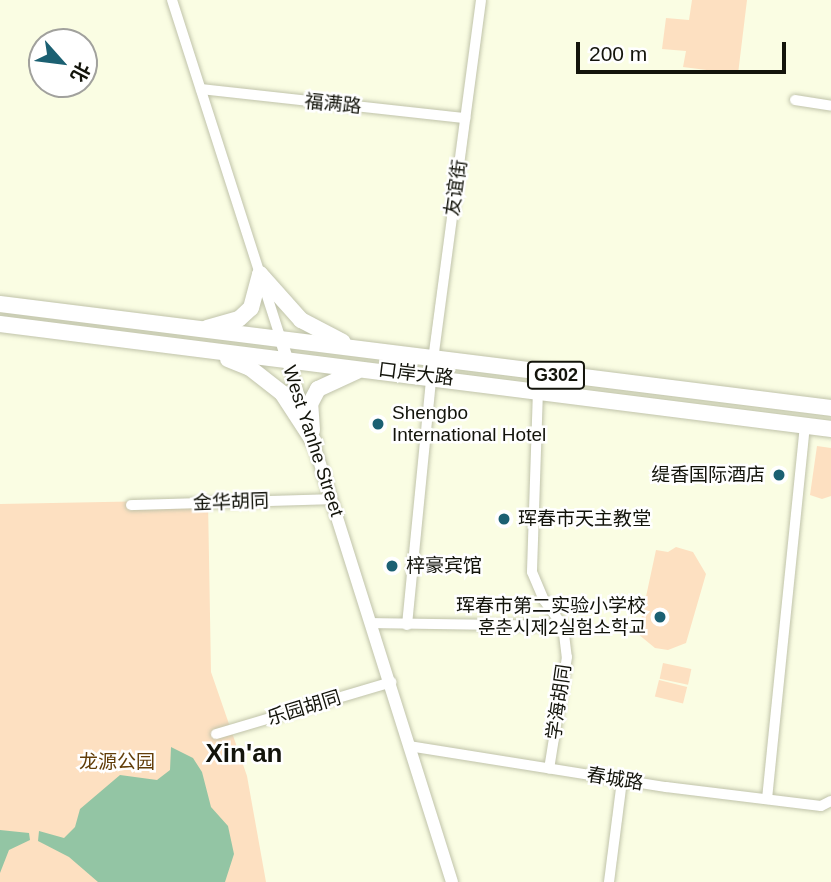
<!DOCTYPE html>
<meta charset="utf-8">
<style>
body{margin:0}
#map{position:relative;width:831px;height:882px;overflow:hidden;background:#fafde3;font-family:Arial,"Noto Sans SC","Noto Sans KR",sans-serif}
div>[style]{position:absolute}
.green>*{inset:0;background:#fde0c1;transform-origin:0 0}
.water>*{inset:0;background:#93c5a4}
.roads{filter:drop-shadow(0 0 2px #c0c3aa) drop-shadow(0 0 2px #c0c3aa)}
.minor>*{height:10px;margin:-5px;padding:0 5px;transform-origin:5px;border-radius:5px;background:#fff}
.major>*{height:12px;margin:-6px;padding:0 6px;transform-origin:6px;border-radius:6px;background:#fff}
.highway>*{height:16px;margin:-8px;padding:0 8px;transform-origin:8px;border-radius:8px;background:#fff}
.dots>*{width:19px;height:19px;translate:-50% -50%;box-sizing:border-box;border:4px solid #fff;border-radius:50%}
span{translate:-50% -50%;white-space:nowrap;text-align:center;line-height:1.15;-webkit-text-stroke:5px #fff;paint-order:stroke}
.shield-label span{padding:2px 5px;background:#fff;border:2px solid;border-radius:5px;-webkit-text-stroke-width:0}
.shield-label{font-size:18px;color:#13140b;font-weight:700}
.street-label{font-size:19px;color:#13140b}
.poi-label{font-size:19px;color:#13140b}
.left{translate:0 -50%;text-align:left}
.right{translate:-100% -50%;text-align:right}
.park-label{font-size:19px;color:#623e0a}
.district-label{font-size:26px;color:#13140b;font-weight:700}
.north{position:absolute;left:28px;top:28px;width:70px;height:70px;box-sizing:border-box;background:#fff;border:2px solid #a1a19d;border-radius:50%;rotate:118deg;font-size:19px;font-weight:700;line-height:28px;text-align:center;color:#13140b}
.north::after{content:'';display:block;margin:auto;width:24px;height:32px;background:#1b6072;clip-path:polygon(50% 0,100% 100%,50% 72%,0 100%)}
.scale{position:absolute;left:576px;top:42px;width:210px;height:32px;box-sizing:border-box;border:4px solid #13140b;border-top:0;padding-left:9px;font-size:21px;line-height:24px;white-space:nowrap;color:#13140b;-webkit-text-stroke:5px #fff;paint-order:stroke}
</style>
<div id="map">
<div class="green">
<i style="clip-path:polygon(692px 0,747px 0,738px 74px,683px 67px,686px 51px,662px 49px,666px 18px,689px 20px)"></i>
<i style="clip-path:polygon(817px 446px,831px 448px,831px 496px,822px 499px,810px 495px)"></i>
<i style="clip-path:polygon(208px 500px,211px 672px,247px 776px,266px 882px,0 882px,0 504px)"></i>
<i style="clip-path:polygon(676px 547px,693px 552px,706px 574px,686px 643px,668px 650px,655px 648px,638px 634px,656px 550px,668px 552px)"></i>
<i style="left:663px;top:663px;width:29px;height:16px;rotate:12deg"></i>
<i style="left:659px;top:680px;width:29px;height:17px;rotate:14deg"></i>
</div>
<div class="water">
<i style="clip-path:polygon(171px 747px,193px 758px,202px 772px,211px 807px,228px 826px,234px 854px,225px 882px,98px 882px,69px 857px,38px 841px,39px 831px,64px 838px,75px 827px,80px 809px,120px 775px,157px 780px,170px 770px)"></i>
<i style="clip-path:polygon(0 830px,29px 833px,30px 840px,9px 850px,0 873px)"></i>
</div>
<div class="roads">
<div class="minor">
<i style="left:172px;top:0;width:357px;rotate:72.2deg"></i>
<i style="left:201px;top:89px;width:266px;rotate:6.3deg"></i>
<i style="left:795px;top:100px;width:36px;rotate:9deg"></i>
<i style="left:538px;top:390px;width:182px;rotate:91.9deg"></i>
<i style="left:532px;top:572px;width:30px;rotate:67deg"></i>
<i style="left:544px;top:600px;width:32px;rotate:54deg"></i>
<i style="left:563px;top:626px;width:31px;rotate:83deg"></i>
<i style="left:567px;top:657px;width:113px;rotate:99.1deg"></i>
<i style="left:131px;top:505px;width:201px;rotate:-1.7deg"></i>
<i style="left:372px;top:623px;width:191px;rotate:0.9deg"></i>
<i style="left:407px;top:625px;width:266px;rotate:-84.4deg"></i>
<i style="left:433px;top:360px;width:363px;rotate:-82.4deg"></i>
<i style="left:216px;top:734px;width:183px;rotate:-16.5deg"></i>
<i style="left:409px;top:746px;width:260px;rotate:9.1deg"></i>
<i style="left:666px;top:787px;width:156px;rotate:7deg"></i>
<i style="left:821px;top:806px;width:11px;rotate:-27deg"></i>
<i style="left:767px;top:799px;width:376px;rotate:-84.2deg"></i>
<i style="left:609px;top:882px;width:102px;rotate:-82.7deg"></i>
</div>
<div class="major">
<i style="left:281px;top:340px;width:568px;rotate:72.49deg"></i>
</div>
<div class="highway">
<i style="left:260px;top:274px;width:62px;rotate:48.3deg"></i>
<i style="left:301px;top:320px;width:47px;rotate:27.6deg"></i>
<i style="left:0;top:304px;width:837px;rotate:7.13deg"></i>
<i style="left:0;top:324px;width:838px;rotate:7.2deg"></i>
<i style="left:207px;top:328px;width:33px;rotate:-16deg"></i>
<i style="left:239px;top:319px;width:16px;rotate:-43deg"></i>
<i style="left:251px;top:308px;width:35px;rotate:-75deg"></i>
<i style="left:228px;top:359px;width:24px;rotate:22deg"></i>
<i style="left:250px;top:368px;width:41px;rotate:38deg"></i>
<i style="left:282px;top:393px;width:59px;rotate:56.9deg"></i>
<i style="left:312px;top:430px;width:26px;rotate:-94deg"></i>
<i style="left:310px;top:404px;width:17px;rotate:-62deg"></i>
<i style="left:318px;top:389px;width:43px;rotate:-24.8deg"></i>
</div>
</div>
<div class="dots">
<i style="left:378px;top:424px;background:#1b6072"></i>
<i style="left:779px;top:475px;background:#1b6072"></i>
<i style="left:504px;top:519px;background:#1b6072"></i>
<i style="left:392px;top:566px;background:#1b6072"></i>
<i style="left:660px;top:617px;background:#1b6072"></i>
</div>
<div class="shield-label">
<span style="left:556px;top:375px">G302</span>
</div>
<div class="street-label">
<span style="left:333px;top:104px;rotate:6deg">福满路</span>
<span style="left:456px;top:188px;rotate:-82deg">友谊街</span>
<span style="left:416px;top:374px;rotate:7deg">口岸大路</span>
<span style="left:313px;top:441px;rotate:72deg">West Yanhe Street</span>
<span style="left:231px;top:502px;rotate:-2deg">金华胡同</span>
<span style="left:559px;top:702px;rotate:-82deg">学海胡同</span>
<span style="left:304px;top:708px;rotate:-17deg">乐园胡同</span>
<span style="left:615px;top:779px;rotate:9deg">春城路</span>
</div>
<div class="poi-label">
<span class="left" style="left:392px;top:424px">Shengbo<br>International Hotel</span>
<span class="right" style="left:765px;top:475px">缇香国际酒店</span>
<span class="left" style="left:518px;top:519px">珲春市天主教堂</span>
<span class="left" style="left:406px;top:566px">梓豪宾馆</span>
<span class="right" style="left:646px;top:617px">珲春市第二实验小学校<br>훈춘시제2실험소학교</span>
</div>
<div class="park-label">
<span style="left:117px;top:762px">龙源公园</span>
</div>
<div class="district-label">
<span style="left:244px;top:754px">Xin'an</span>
</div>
<div class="north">北</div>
<div class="scale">200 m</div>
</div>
